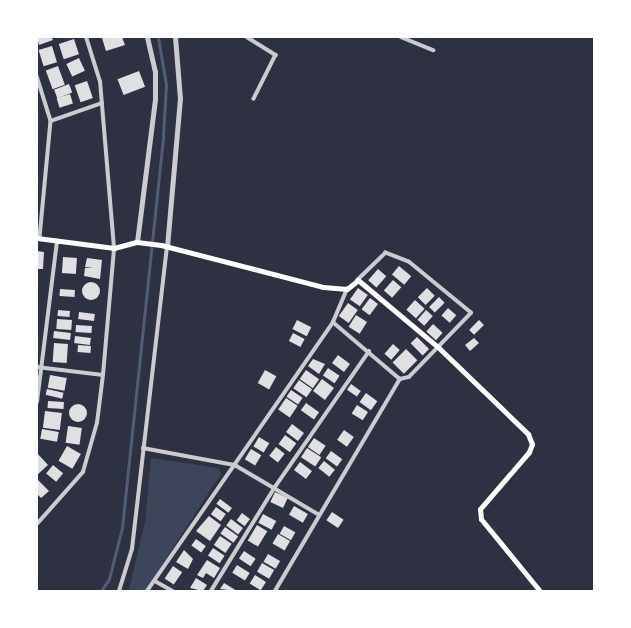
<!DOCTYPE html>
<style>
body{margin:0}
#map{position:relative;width:631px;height:628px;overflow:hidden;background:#2d3142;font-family:"Public Sans",sans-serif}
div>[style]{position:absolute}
.green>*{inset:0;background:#3c4559}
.stream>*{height:2.5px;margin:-1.25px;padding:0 1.25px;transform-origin:1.25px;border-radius:1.25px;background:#4f5d75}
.building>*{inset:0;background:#e0e0e3;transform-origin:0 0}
.round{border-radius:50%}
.minor>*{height:3.5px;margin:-1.75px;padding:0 1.75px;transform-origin:1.75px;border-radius:1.75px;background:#caccd0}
.tertiary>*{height:4.5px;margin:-2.25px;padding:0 2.25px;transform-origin:2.25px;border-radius:2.25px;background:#caccd0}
.secondary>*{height:5px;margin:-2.5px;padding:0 2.5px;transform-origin:2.5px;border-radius:2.5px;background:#fff}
span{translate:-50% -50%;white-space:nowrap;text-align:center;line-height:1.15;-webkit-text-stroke:5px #fff;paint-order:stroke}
.frame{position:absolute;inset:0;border:38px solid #fff;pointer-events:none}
</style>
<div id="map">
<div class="green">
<i style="clip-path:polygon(151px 458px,219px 468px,221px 474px,145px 591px,131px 591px,129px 589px,145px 522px)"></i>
</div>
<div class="stream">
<i style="left:101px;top:591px;width:14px;rotate:-56deg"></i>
<i style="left:109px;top:579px;width:53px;rotate:-75.7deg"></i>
<i style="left:122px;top:528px;width:394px;rotate:-84deg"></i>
<i style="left:163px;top:136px;width:51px;rotate:-86.6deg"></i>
<i style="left:166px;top:85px;width:49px;rotate:-99.5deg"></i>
</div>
<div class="building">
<i style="clip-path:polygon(37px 37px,51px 37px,53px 40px,39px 45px)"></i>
<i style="clip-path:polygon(122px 37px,125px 45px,106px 51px,102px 38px)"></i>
<i style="left:74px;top:39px;width:16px;height:16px;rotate:72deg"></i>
<i style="left:52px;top:46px;width:17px;height:14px;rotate:73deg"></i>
<i style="left:79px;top:58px;width:14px;height:14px;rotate:65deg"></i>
<i style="left:58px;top:66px;width:20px;height:13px;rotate:70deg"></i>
<i style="left:139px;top:71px;width:17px;height:23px;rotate:69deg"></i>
<i style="left:87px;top:81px;width:18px;height:13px;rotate:71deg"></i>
<i style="left:69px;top:84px;width:9px;height:16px;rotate:69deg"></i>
<i style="left:70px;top:94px;width:10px;height:14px;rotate:73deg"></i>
<i style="clip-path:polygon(37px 251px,44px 252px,43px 269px,37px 269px)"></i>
<i style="left:63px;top:257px;width:14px;height:16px;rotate:4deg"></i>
<i style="clip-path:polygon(87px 258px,102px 260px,100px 279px,84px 276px,85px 268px,93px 268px,85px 267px)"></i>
<i style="left:399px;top:266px;width:16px;height:11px;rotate:40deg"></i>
<i style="left:378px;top:269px;width:11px;height:15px;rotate:41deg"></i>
<i style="left:393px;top:280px;width:11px;height:14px;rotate:41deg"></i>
<i class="round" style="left:82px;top:282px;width:18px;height:18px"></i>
<i style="left:358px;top:288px;width:12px;height:14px;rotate:35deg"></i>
<i style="left:427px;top:288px;width:11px;height:13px;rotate:45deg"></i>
<i style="left:60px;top:289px;width:15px;height:7px;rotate:4deg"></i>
<i style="left:439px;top:297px;width:8px;height:14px;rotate:45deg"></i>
<i style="left:370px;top:298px;width:10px;height:14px;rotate:37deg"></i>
<i style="left:415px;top:300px;width:13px;height:13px;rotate:42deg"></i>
<i style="left:348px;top:303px;width:12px;height:16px;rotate:35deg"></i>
<i style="left:448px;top:308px;width:11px;height:10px;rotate:41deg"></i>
<i style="left:58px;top:310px;width:12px;height:6px;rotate:5deg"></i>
<i style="left:426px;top:310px;width:9px;height:13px;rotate:41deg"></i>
<i style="left:79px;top:312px;width:16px;height:7px;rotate:7deg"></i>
<i style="left:356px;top:315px;width:13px;height:14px;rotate:32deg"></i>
<i style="left:57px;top:319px;width:15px;height:10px;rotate:4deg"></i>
<i style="left:297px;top:320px;width:16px;height:10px;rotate:27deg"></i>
<i style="left:479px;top:320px;width:7px;height:14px;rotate:45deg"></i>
<i style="left:433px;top:324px;width:13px;height:10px;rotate:42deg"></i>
<i style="left:76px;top:325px;width:16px;height:7px;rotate:4deg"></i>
<i style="left:54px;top:331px;width:17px;height:7px;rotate:7deg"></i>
<i style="left:293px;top:333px;width:13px;height:9px;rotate:27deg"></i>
<i style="left:75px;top:336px;width:16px;height:7px;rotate:7deg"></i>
<i style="left:417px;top:337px;width:17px;height:9px;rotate:45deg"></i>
<i style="clip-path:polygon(474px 338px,479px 343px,470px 351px,465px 345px)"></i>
<i style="left:54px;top:343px;width:14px;height:19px;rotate:4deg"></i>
<i style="left:393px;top:344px;width:9px;height:13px;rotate:41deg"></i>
<i style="left:78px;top:345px;width:13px;height:7px;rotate:4deg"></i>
<i style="left:406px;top:349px;width:16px;height:19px;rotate:45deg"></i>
<i style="left:338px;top:355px;width:15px;height:10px;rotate:37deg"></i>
<i style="clip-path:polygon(313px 359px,325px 364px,319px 374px,308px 366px)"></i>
<i style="left:328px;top:368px;width:14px;height:9px;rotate:34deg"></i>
<i style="left:265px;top:370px;width:13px;height:15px;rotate:29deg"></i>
<i style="left:306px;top:370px;width:16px;height:11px;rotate:35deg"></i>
<i style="left:50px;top:375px;width:17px;height:13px;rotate:10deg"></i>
<i style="left:322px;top:379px;width:15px;height:15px;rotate:37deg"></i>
<i style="left:299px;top:380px;width:16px;height:10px;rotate:35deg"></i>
<i style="left:351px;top:384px;width:12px;height:7px;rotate:35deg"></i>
<i style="left:47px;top:389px;width:17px;height:6px;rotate:13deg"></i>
<i style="left:291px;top:390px;width:14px;height:8px;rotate:34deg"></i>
<i style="left:366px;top:393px;width:14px;height:11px;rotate:36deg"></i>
<i style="left:286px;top:398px;width:14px;height:14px;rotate:34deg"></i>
<i style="left:48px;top:401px;width:16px;height:7px;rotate:4deg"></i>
<i style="left:306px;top:403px;width:16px;height:9px;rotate:35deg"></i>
<i class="round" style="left:69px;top:404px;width:18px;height:18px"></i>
<i style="left:357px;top:405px;width:13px;height:10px;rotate:32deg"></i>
<i style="left:45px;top:411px;width:17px;height:17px;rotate:7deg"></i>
<i style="left:292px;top:424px;width:15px;height:10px;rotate:37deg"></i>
<i style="left:68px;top:426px;width:14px;height:17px;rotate:8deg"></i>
<i style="left:42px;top:429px;width:17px;height:10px;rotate:10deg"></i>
<i style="left:344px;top:430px;width:12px;height:12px;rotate:35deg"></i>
<i style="left:285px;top:435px;width:14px;height:11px;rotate:36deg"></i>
<i style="left:259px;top:437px;width:12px;height:11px;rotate:31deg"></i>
<i style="left:314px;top:438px;width:14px;height:11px;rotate:34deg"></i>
<i style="left:67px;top:446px;width:16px;height:17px;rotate:30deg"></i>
<i style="left:276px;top:447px;width:11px;height:11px;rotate:38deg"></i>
<i style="left:307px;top:448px;width:17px;height:11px;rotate:33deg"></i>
<i style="left:251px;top:449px;width:12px;height:12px;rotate:31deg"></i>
<i style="left:331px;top:451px;width:14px;height:9px;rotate:36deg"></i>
<i style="clip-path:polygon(37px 453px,48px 465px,37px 475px)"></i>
<i style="left:324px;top:461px;width:14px;height:9px;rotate:39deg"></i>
<i style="left:300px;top:462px;width:15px;height:10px;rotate:37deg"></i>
<i style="left:53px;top:465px;width:13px;height:11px;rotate:39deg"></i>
<i style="clip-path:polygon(38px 480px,49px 491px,41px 498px,37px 494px)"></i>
<i style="left:275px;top:492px;width:14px;height:11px;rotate:25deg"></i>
<i style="left:220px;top:499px;width:15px;height:6px;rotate:37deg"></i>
<i style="left:294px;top:506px;width:16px;height:10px;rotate:30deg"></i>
<i style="left:216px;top:507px;width:12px;height:9px;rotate:35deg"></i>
<i style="left:332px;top:512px;width:14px;height:10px;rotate:34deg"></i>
<i style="left:242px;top:513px;width:10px;height:9px;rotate:37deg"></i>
<i style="left:263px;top:514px;width:15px;height:10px;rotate:28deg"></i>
<i style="clip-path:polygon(209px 516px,221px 525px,210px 541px,196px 531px)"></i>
<i style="left:231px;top:519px;width:15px;height:8px;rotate:37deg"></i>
<i style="left:257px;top:525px;width:12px;height:18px;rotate:31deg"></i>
<i style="left:284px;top:526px;width:13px;height:9px;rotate:29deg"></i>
<i style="left:225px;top:527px;width:16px;height:8px;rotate:35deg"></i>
<i style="left:278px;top:534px;width:14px;height:11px;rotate:30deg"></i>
<i style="left:220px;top:536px;width:14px;height:11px;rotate:34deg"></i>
<i style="left:196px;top:539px;width:12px;height:8px;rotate:35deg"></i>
<i style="left:213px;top:548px;width:14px;height:9px;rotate:34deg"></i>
<i style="clip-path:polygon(184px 550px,193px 559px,188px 569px,176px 562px)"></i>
<i style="left:244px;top:551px;width:14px;height:9px;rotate:34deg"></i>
<i style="left:268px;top:554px;width:14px;height:9px;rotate:30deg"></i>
<i style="clip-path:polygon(207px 560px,220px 568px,214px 578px,206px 573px,203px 578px,197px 575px)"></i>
<i style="left:262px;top:563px;width:14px;height:10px;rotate:30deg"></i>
<i style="left:237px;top:565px;width:15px;height:9px;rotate:32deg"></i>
<i style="left:173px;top:566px;width:11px;height:15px;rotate:34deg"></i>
<i style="left:255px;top:575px;width:13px;height:10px;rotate:32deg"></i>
<i style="clip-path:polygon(196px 578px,207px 585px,203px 591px,190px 588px)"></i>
<i style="clip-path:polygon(224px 583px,237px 591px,220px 589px)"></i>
</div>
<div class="minor">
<i style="left:247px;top:37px;width:34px;rotate:32deg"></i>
<i style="left:276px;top:55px;width:49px;rotate:116.6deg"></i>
<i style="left:401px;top:37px;width:35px;rotate:22deg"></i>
<i style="left:37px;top:76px;width:47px;rotate:72.7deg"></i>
<i style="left:51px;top:121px;width:118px;rotate:95.4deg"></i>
<i style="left:51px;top:121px;width:54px;rotate:-19.4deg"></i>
<i style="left:333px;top:322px;width:88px;rotate:40.4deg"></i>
<i style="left:37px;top:367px;width:66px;rotate:6.9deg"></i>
<i style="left:37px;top:402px;width:162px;rotate:-82.9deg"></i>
<i style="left:143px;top:448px;width:94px;rotate:10.5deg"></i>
<i style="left:235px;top:465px;width:96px;rotate:30.6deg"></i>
<i style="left:37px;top:524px;width:69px;rotate:-48.5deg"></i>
<i style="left:83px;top:472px;width:51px;rotate:-74.1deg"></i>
<i style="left:97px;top:423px;width:48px;rotate:-82.9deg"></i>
<i style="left:103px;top:375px;width:127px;rotate:-85deg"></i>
<i style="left:114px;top:248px;width:167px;rotate:-94.8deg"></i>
<i style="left:100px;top:82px;width:47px;rotate:-107.3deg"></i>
<i style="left:155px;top:581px;width:21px;rotate:29deg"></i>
<i style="left:119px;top:591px;width:44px;rotate:-72.8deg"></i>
<i style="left:132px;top:549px;width:304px;rotate:-83.4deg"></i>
<i style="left:147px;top:591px;width:327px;rotate:-55.3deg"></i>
<i style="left:333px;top:322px;width:36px;rotate:-67deg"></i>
<i style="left:211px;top:591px;width:122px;rotate:-58.4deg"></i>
<i style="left:275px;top:487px;width:165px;rotate:-55.3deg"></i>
<i style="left:275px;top:591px;width:246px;rotate:-59.5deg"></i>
<i style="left:400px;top:379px;width:9px;rotate:-13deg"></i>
<i style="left:409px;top:377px;width:89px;rotate:-45.9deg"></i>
<i style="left:471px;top:313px;width:80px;rotate:-140.6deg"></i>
<i style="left:409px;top:262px;width:25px;rotate:-159deg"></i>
<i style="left:386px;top:253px;width:39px;rotate:136deg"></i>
</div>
<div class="tertiary">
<i style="left:137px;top:242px;width:143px;rotate:-82.8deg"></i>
<i style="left:155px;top:100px;width:28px;rotate:-90deg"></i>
<i style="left:155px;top:72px;width:36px;rotate:-103deg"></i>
<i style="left:167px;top:247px;width:149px;rotate:-85deg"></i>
<i style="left:180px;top:99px;width:62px;rotate:-94.6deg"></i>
</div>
<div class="secondary">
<i style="left:37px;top:238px;width:78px;rotate:7.4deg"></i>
<i style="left:114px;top:248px;width:24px;rotate:-15deg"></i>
<i style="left:137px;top:242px;width:24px;rotate:7deg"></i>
<i style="left:161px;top:245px;width:167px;rotate:14.5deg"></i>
<i style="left:323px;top:287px;width:24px;rotate:5deg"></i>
<i style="left:347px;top:289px;width:14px;rotate:-39deg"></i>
<i style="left:358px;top:280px;width:106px;rotate:40deg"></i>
<i style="left:439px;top:348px;width:124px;rotate:44deg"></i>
<i style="left:528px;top:434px;width:11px;rotate:68deg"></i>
<i style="left:532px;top:444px;width:9px;rotate:111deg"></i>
<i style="left:529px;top:452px;width:75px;rotate:130.7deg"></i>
<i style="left:480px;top:509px;width:10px;rotate:84deg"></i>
<i style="left:481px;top:519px;width:93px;rotate:50.7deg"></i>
</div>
<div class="frame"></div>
</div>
